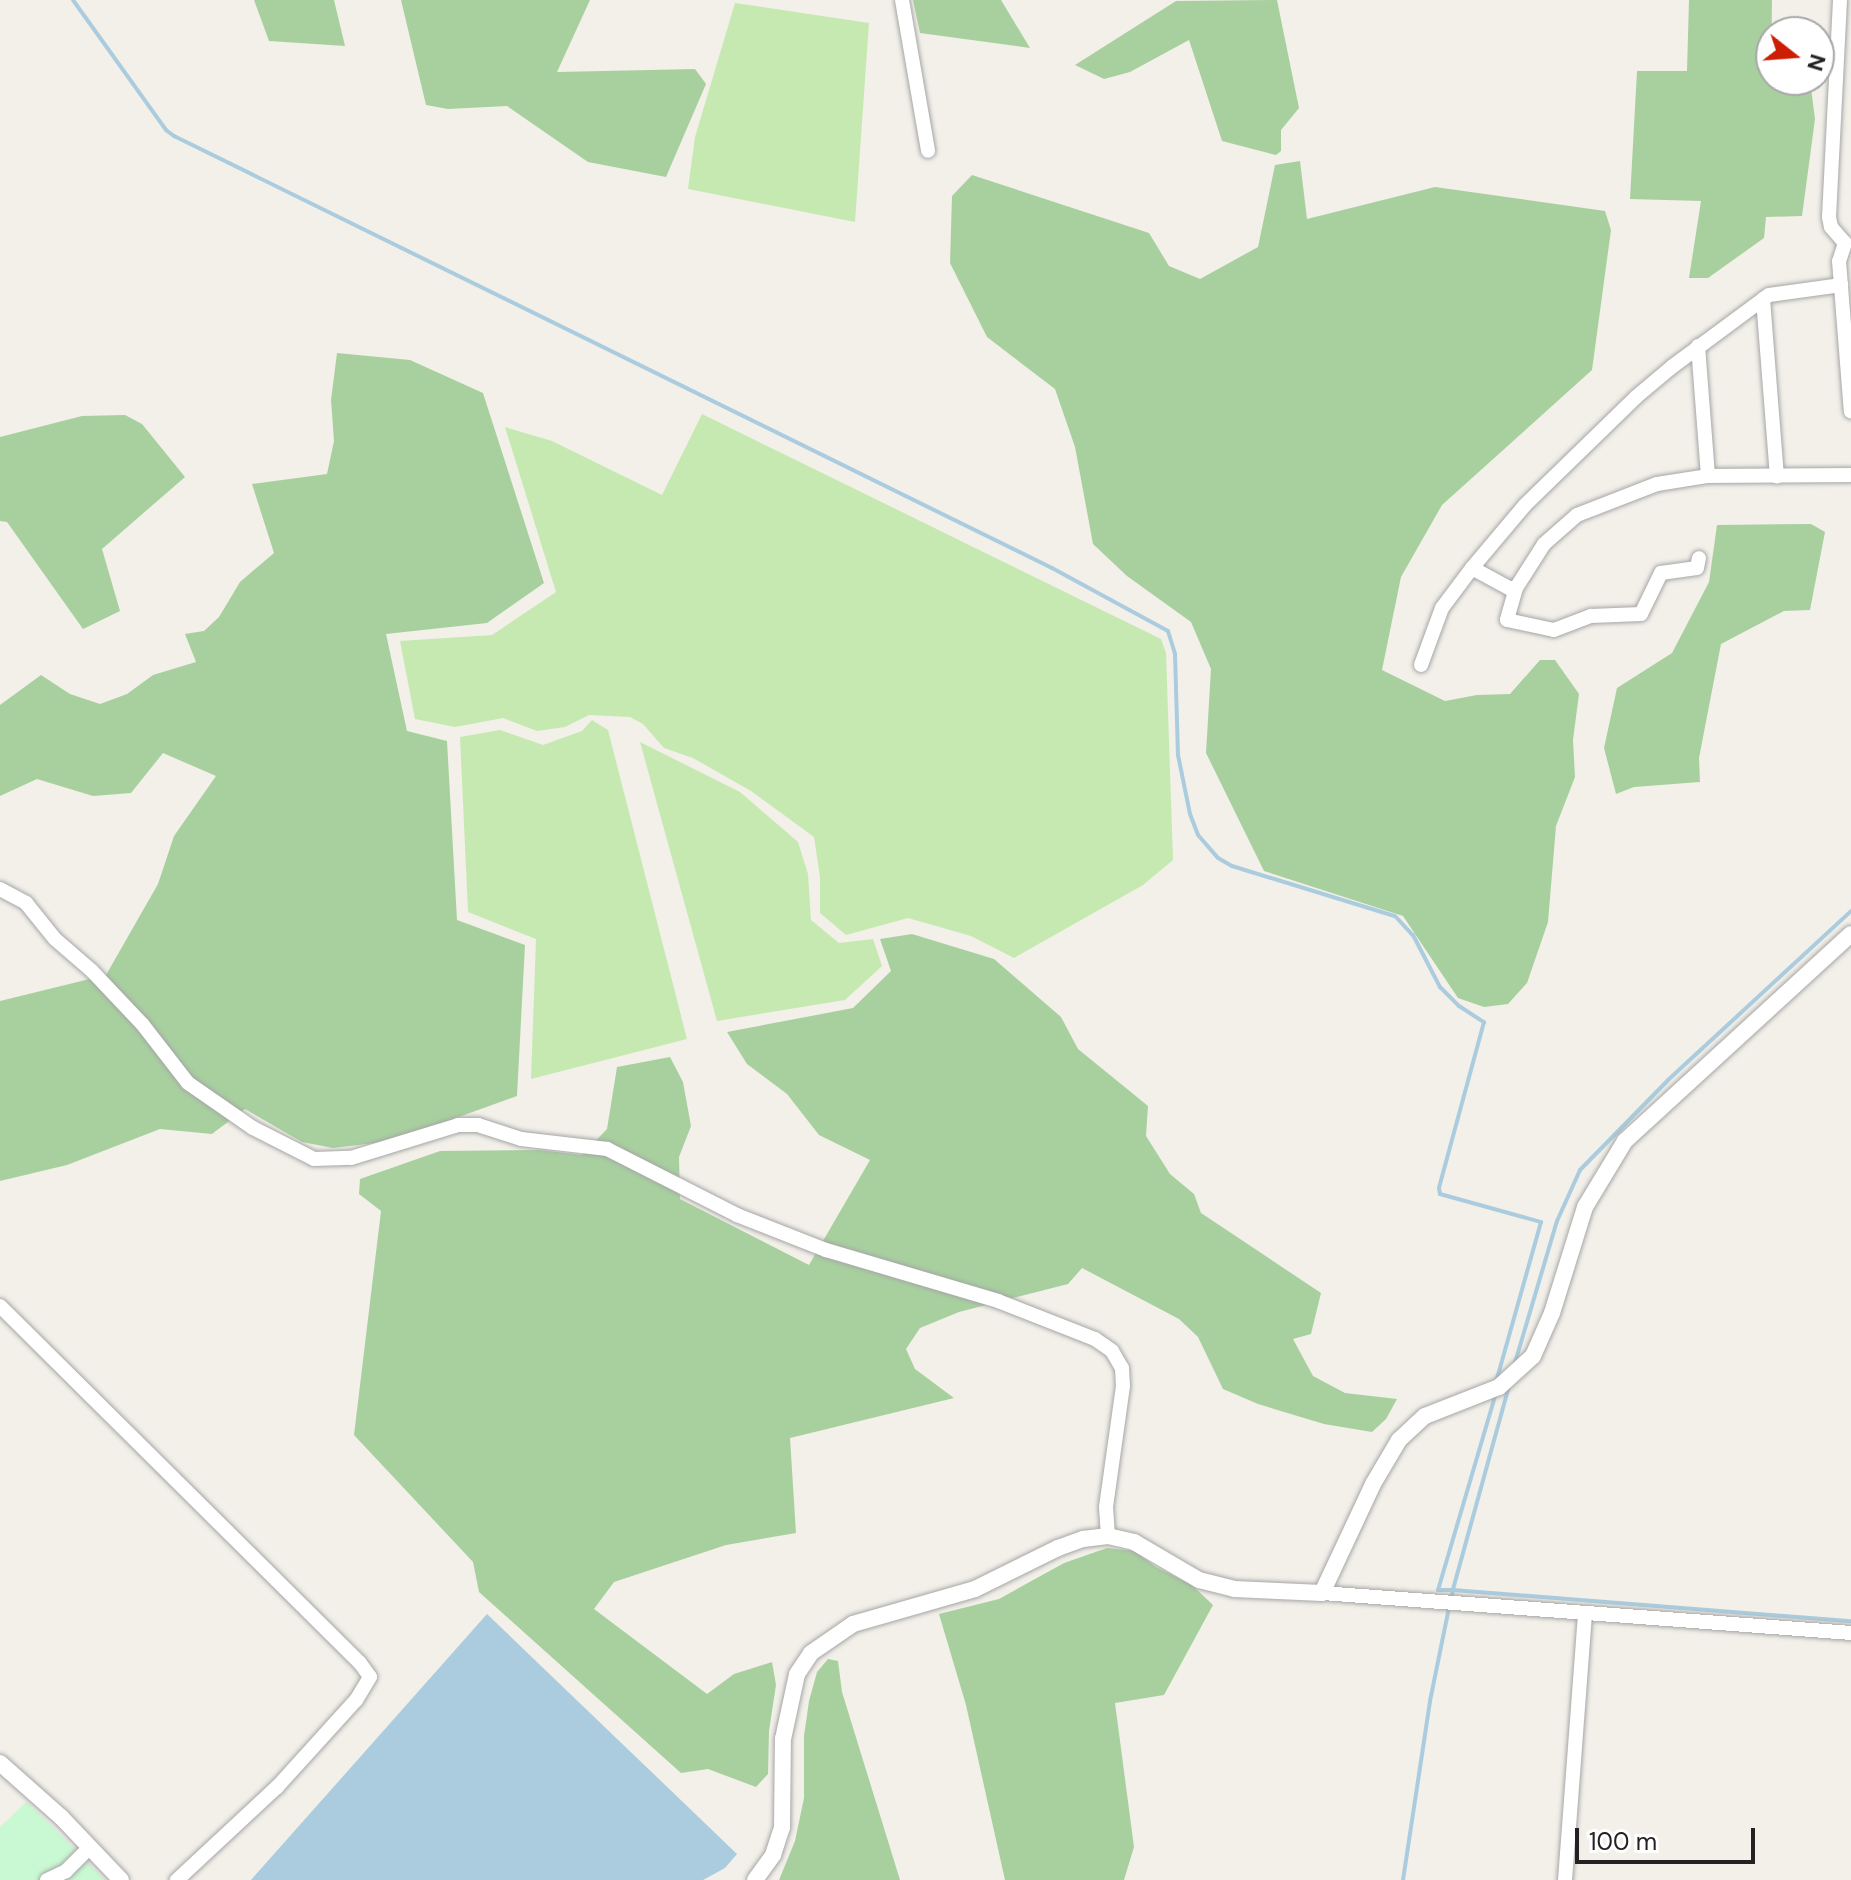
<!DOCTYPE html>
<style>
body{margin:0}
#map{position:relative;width:1851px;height:1880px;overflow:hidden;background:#f2f0e9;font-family:"DM Sans",sans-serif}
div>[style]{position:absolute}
.grass>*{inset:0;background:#c6e9b1}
.forest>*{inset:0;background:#a8d09f}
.park>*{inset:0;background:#c9f9d3}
.water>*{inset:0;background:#abccde}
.stream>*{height:4px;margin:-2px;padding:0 2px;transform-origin:2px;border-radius:2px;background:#abccde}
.roads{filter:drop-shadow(0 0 2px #a6a6a6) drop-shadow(0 0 2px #a6a6a6)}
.minor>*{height:14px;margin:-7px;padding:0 7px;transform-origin:7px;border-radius:7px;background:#fff}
.tertiary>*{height:16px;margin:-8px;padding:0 8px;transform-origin:8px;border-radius:8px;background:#fff}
span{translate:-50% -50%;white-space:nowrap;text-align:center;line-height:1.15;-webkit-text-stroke:8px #fff;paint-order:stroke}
.north{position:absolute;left:1755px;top:16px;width:80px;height:80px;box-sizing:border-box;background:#fff;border:2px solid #a7a7a7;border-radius:50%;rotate:107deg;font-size:22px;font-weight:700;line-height:32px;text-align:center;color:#222}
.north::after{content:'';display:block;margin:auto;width:28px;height:36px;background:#ce1d05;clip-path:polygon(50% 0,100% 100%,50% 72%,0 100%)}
.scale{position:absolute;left:1575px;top:1828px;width:180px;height:36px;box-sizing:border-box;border:4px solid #222;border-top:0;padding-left:10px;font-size:24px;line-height:28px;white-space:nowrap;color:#222;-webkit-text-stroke:6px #fff;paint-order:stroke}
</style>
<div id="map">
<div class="grass">
<i style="clip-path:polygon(735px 3px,869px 23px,855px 222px,688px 189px,695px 137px)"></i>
<i style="clip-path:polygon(702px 414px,1161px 639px,1166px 653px,1173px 860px,1143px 885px,1014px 958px,971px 936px,908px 918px,846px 935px,820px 913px,820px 877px,814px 837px,751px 791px,693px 758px,664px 748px,643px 724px,630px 717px,589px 715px,565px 727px,537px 731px,503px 718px,455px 727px,415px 719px,400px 641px,492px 635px,556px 592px,505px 427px,552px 441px,662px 495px)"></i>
<i style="clip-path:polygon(592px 720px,608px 730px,687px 1039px,531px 1079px,536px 939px,468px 912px,460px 737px,500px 730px,543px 745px,582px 731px)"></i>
<i style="clip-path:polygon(640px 742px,740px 792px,798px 842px,808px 874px,811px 920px,839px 943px,873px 939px,882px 966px,845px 1000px,717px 1021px)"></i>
</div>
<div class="forest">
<i style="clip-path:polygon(254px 0,334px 0,345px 46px,269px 41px)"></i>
<i style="clip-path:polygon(401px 0,590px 0,557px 72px,695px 69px,706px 84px,666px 177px,588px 162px,507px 106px,448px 109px,426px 105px)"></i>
<i style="clip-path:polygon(913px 0,1001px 0,1030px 48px,920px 33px)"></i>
<i style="clip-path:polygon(1277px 0,1299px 108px,1281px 130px,1281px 151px,1276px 155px,1222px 141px,1189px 40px,1130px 72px,1104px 79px,1075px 65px,1176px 1px)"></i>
<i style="clip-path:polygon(1689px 0,1772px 0,1771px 80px,1810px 80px,1815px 119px,1802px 216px,1766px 217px,1764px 238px,1708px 278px,1689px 278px,1701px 201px,1630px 199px,1637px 71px,1687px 71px)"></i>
<i style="clip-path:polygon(1300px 161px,1307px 219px,1435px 187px,1605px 211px,1611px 230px,1592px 370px,1442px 505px,1401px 577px,1382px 670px,1445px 701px,1477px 695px,1510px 694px,1540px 660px,1555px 660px,1579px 694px,1573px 740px,1575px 777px,1556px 826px,1548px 922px,1527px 983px,1508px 1004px,1484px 1007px,1458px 998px,1403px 916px,1264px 871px,1206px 753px,1211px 669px,1191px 622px,1127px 576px,1093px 544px,1075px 447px,1055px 389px,987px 337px,950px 263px,952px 196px,972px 175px,1149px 233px,1169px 266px,1200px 279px,1258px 247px,1275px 165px)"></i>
<i style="clip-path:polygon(337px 353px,410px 360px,483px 393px,544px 583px,487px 623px,386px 634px,407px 731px,447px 741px,457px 920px,525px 945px,517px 1096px,392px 1141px,333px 1148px,302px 1142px,245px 1109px,212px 1134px,160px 1129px,67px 1165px,0 1181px,0 1001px,106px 975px,158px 884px,174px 836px,216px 776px,163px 753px,131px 793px,93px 796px,37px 779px,0 796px,0 705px,41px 675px,70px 694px,100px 704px,127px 694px,153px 675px,196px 662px,185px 634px,204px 631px,219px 617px,240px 582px,274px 553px,252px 484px,327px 474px,334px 441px,331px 400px)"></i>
<i style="clip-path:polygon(125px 415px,142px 424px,185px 477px,102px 549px,120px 611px,83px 629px,7px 522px,0 521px,0 437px,82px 416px)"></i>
<i style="clip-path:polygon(1811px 524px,1825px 532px,1810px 610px,1784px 611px,1721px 644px,1699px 758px,1700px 782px,1634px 787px,1616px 794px,1604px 748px,1617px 688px,1672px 653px,1709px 582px,1717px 525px)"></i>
<i style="clip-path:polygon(912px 934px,994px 959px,1061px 1017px,1078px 1049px,1148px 1106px,1146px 1136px,1170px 1174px,1194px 1194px,1201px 1213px,1321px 1293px,1311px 1334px,1293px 1339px,1313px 1376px,1345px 1393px,1397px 1399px,1386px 1419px,1372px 1432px,1324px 1424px,1258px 1404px,1223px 1389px,1198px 1337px,1179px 1319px,1082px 1268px,1068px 1284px,959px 1312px,920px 1328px,906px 1349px,915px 1369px,954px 1398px,790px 1438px,796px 1533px,726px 1545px,614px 1582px,594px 1609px,707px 1694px,734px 1674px,772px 1662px,776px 1685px,769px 1731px,768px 1774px,756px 1787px,708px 1769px,681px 1773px,479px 1592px,473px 1562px,354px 1435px,381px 1211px,359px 1194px,360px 1179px,440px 1151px,540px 1150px,582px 1155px,607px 1129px,617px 1067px,670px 1057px,683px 1082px,691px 1126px,679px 1157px,680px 1199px,809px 1265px,870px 1160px,819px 1135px,787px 1094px,747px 1064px,727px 1032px,853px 1008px,891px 971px,880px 939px)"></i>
<i style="clip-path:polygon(1107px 1548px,1134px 1551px,1156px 1567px,1192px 1585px,1213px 1605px,1164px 1695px,1115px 1703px,1134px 1847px,1124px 1880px,1005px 1880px,966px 1705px,939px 1614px,999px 1599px,1064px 1563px)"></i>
<i style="clip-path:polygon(828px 1659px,838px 1661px,842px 1692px,900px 1880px,779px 1880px,795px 1841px,804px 1798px,804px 1736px,809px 1701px,817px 1672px)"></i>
</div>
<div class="park">
<i style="clip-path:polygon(26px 1802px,51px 1825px,105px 1880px,0 1880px,0 1827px)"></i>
</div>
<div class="water">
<i style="clip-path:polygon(487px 1614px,737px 1854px,725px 1868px,703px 1880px,251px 1880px)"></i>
</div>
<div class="stream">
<i style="left:73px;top:0;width:160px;rotate:54.4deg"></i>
<i style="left:166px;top:130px;width:10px;rotate:37deg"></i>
<i style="left:174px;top:136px;width:979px;rotate:26.2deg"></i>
<i style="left:1052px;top:568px;width:132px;rotate:28.5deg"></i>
<i style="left:1168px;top:631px;width:24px;rotate:73deg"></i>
<i style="left:1175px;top:654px;width:101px;rotate:88.3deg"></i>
<i style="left:1178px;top:755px;width:60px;rotate:78.5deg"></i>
<i style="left:1190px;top:814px;width:22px;rotate:69deg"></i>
<i style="left:1198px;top:835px;width:30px;rotate:49deg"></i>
<i style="left:1218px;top:858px;width:16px;rotate:30deg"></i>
<i style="left:1232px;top:866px;width:170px;rotate:17.1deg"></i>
<i style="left:1395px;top:916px;width:26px;rotate:47deg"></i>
<i style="left:1413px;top:935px;width:59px;rotate:62.6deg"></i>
<i style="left:1440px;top:987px;width:27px;rotate:45deg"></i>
<i style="left:1459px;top:1006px;width:30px;rotate:33deg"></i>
<i style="left:1484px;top:1022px;width:172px;rotate:105.2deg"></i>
<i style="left:1439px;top:1188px;width:6px;rotate:81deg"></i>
<i style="left:1440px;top:1194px;width:105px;rotate:15.5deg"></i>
<i style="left:1541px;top:1222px;width:163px;rotate:105.7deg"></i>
<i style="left:1514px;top:1366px;width:151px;rotate:-73.5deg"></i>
<i style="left:1557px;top:1221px;width:56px;rotate:-65.7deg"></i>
<i style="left:1580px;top:1170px;width:126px;rotate:-45.6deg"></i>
<i style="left:1668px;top:1080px;width:249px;rotate:-42.7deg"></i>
<i style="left:1509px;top:1386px;width:212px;rotate:105.4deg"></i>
<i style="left:1453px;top:1590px;width:399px;rotate:4.5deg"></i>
<i style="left:1451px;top:1599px;width:9px;rotate:-77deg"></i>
<i style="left:1453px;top:1590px;width:15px;rotate:180deg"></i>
<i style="left:1438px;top:1590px;width:202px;rotate:-73.6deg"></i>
<i style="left:1403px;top:1880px;width:181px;rotate:-81.4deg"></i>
<i style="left:1430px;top:1701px;width:95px;rotate:-78.5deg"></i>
</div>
<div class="roads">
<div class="minor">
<i style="left:902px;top:0;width:153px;rotate:80.2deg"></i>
<i style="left:1840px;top:0;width:217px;rotate:92.9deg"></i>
<i style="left:1829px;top:217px;width:10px;rotate:79deg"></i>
<i style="left:1831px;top:227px;width:21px;rotate:49deg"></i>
<i style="left:1845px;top:243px;width:19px;rotate:108deg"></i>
<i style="left:1839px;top:261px;width:151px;rotate:85.5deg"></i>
<i style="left:1763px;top:299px;width:178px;rotate:85.5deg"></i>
<i style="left:1698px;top:346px;width:130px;rotate:85.6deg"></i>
<i style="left:1472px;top:568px;width:42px;rotate:28.4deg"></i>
<i style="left:1509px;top:588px;width:7px"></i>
<i style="left:1516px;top:588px;width:52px;rotate:-57.5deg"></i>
<i style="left:1544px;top:544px;width:44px;rotate:-41.3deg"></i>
<i style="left:1577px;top:515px;width:86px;rotate:-21.2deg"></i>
<i style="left:1657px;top:484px;width:52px;rotate:-8.9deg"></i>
<i style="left:1708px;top:476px;width:143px;rotate:-0.4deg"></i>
<i style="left:1516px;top:588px;width:33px;rotate:106deg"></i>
<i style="left:1507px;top:620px;width:48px;rotate:12deg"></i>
<i style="left:1554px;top:630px;width:40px;rotate:-21deg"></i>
<i style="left:1591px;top:616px;width:50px;rotate:-2.3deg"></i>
<i style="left:1641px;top:614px;width:46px;rotate:-64deg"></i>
<i style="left:1661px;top:573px;width:36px;rotate:-8deg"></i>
<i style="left:1697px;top:568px;width:10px;rotate:-79deg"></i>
<i style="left:1421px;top:665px;width:61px;rotate:-69.8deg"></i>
<i style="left:1442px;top:608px;width:50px;rotate:-53.1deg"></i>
<i style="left:1472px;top:568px;width:82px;rotate:-49.9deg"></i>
<i style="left:1525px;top:505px;width:155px;rotate:-44.2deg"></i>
<i style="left:1636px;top:397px;width:48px;rotate:-40deg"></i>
<i style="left:1673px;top:366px;width:119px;rotate:-36.5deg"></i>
<i style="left:1769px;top:295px;width:73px;rotate:-7.9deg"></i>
<i style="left:0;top:889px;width:30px;rotate:28deg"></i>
<i style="left:26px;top:903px;width:46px;rotate:51.1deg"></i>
<i style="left:55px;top:939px;width:49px;rotate:40.9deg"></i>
<i style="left:92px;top:971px;width:74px;rotate:46.6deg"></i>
<i style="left:143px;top:1025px;width:73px;rotate:52.2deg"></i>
<i style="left:188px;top:1083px;width:79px;rotate:34.7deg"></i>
<i style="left:253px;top:1128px;width:68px;rotate:26.9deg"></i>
<i style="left:314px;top:1159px;width:37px;rotate:-2deg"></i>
<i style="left:351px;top:1158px;width:112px;rotate:-17.1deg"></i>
<i style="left:458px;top:1125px;width:20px"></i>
<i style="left:478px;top:1125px;width:45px;rotate:18deg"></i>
<i style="left:521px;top:1139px;width:87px;rotate:6.6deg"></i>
<i style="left:607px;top:1149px;width:146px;rotate:26.9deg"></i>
<i style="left:737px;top:1215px;width:96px;rotate:21.5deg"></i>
<i style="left:826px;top:1250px;width:179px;rotate:16.5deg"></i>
<i style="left:998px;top:1301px;width:104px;rotate:21.4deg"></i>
<i style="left:1095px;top:1339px;width:21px;rotate:35deg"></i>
<i style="left:1112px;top:1351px;width:20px;rotate:60deg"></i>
<i style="left:1122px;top:1368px;width:18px;rotate:87deg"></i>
<i style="left:1123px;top:1386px;width:122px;rotate:98deg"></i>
<i style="left:1106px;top:1507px;width:29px;rotate:86deg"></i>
<i style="left:0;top:1306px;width:507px;rotate:44.76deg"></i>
<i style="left:360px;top:1663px;width:17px;rotate:54deg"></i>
<i style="left:370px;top:1677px;width:27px;rotate:121deg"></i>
<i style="left:356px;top:1700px;width:118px;rotate:132.2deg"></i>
<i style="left:277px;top:1787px;width:137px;rotate:137.1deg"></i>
<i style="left:1322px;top:1593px;width:531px;rotate:4.32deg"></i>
<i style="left:47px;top:1880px;width:21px;rotate:-25deg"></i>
<i style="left:66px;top:1871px;width:34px;rotate:-45deg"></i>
<i style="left:1565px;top:1880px;width:267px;rotate:-85.7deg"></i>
</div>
<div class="tertiary">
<i style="left:0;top:1763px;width:81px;rotate:41.5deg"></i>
<i style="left:61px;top:1817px;width:87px;rotate:46.4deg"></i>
<i style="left:755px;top:1880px;width:31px;rotate:-54deg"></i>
<i style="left:773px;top:1855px;width:28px;rotate:-72deg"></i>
<i style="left:782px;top:1828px;width:89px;rotate:-89.4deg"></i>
<i style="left:783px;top:1739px;width:66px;rotate:-77.8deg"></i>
<i style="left:797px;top:1674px;width:25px;rotate:-56deg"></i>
<i style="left:811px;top:1653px;width:51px;rotate:-34.6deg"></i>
<i style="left:853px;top:1624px;width:127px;rotate:-16deg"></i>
<i style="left:975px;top:1589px;width:93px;rotate:-26.3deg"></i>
<i style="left:1058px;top:1548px;width:27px;rotate:-20deg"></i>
<i style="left:1083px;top:1539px;width:25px;rotate:-7deg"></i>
<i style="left:1108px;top:1536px;width:27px;rotate:13deg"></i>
<i style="left:1134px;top:1542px;width:75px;rotate:30.3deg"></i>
<i style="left:1199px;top:1580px;width:36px;rotate:14deg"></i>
<i style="left:1234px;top:1589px;width:88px;rotate:2.6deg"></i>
<i style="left:1322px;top:1593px;width:120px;rotate:-64.9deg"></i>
<i style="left:1373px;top:1484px;width:51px;rotate:-59.4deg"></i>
<i style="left:1399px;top:1440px;width:35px;rotate:-43deg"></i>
<i style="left:1425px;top:1416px;width:79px;rotate:-21.4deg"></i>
<i style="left:1499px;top:1387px;width:46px;rotate:-42.4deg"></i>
<i style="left:1533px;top:1356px;width:47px;rotate:-66.2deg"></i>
<i style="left:1552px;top:1313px;width:111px;rotate:-72.7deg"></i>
<i style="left:1585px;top:1207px;width:77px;rotate:-58.8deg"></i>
<i style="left:1625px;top:1141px;width:306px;rotate:-42.5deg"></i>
</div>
</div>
<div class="north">N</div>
<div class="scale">100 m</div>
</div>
